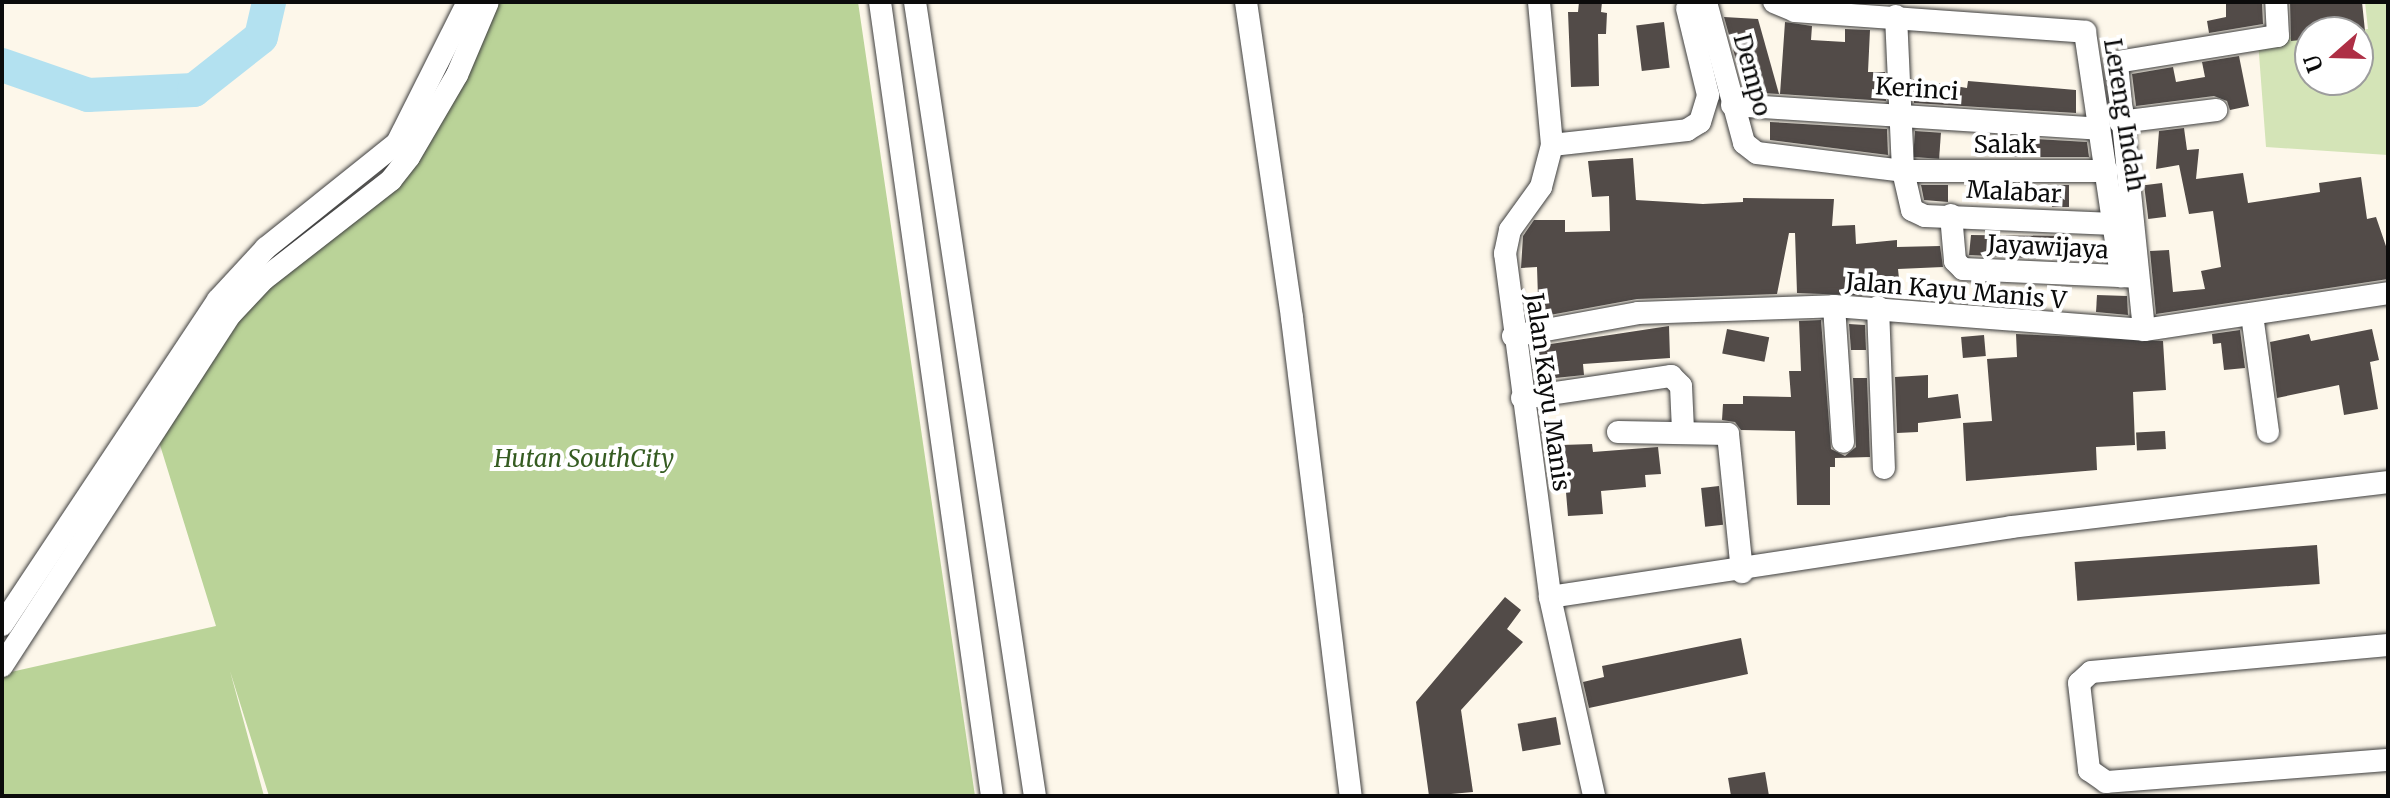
<!DOCTYPE html>
<style>
body{margin:0}
#map{position:relative;width:2390px;height:798px;overflow:hidden;background:#fdf7ea;font-family:Merriweather,serif}
div>[style]{position:absolute}
.green>*{inset:0;background:#d4e4b7}
.forest>*{inset:0;background:#bad398}
.river>*{height:34px;margin:-17px;padding:0 17px;transform-origin:17px;border-radius:17px;background:#b3e1f0}
.building>*{inset:0;background:#524b48;transform-origin:0 0}
.roads{filter:drop-shadow(0 0 2px #3e3e3e) drop-shadow(0 0 2px #3e3e3e)}
.minor>*{height:22px;margin:-11px;padding:0 11px;transform-origin:11px;border-radius:11px;background:#fff}
span{translate:-50% -50%;white-space:nowrap;text-align:center;line-height:1.15;-webkit-text-stroke:8px #fff;paint-order:stroke}
.street-label{font-size:24px;color:#0b0b0b}
.park-label{font-size:24px;color:#355c21;font-style:italic}
.frame{position:absolute;inset:0;border:4px solid #0b0b0b;pointer-events:none}
.north{position:absolute;left:2294px;top:16px;width:80px;height:80px;box-sizing:border-box;background:#fff;border:2px solid #9d9d9d;border-radius:50%;rotate:250deg;font-size:22px;font-weight:700;line-height:32px;text-align:center;color:#0b0b0b}
.north::after{content:'';display:block;margin:auto;width:28px;height:36px;background:#ae2f45;clip-path:polygon(50% 0,100% 100%,50% 72%,0 100%)}
</style>
<div id="map">
<div class="green">
<i style="clip-path:polygon(2365px 2px,2388px 2px,2388px 155px,2266px 147px,2258px 41px,2310px 35px,2310px 80px,2358px 80px,2358px 32px,2342px 32px,2368px 29px)"></i>
</div>
<div class="forest">
<i style="clip-path:polygon(488px 2px,858px 2px,975px 796px,269px 796px,230px 671px,264px 796px,2px 796px,2px 674px,216px 626px,156px 432px,231px 314px,391px 180px)"></i>
</div>
<div class="river">
<i style="left:2px;top:65px;width:91px;rotate:19.2deg"></i>
<i style="left:88px;top:95px;width:106px;rotate:-2.7deg"></i>
<i style="left:194px;top:90px;width:85px;rotate:-38.3deg"></i>
<i style="left:261px;top:37px;width:36px;rotate:-77deg"></i>
</div>
<div class="building">
<i style="clip-path:polygon(1579px 2px,1602px 2px,1601px 12px,1607px 13px,1606px 34px,1598px 34px,1599px 86px,1571px 87px,1568px 12px,1578px 12px)"></i>
<i style="clip-path:polygon(2226px 2px,2262px 2px,2263px 24px,2209px 33px,2207px 21px,2226px 17px)"></i>
<i style="clip-path:polygon(2290px 2px,2362px 2px,2365px 31px,2310px 32px,2310px 39px,2291px 41px)"></i>
<i style="clip-path:polygon(1724px 17px,1758px 19px,1779px 94px,1745px 92px)"></i>
<i style="left:1664px;top:22px;width:46px;height:28px;rotate:83deg"></i>
<i style="clip-path:polygon(1785px 22px,1812px 26px,1811px 40px,1845px 42px,1845px 29px,1870px 30px,1868px 72px,1885px 72px,1886px 101px,1780px 94px)"></i>
<i style="clip-path:polygon(2239px 56px,2249px 106px,2230px 110px,2227px 101px,2214px 96px,2136px 106px,2132px 74px,2173px 67px,2176px 82px,2205px 77px,2202px 62px)"></i>
<i style="clip-path:polygon(1913px 79px,1967px 88px,1968px 81px,2076px 90px,2076px 113px,1914px 103px)"></i>
<i style="clip-path:polygon(1770px 122px,1887px 129px,1888px 155px,1770px 140px)"></i>
<i style="clip-path:polygon(2184px 128px,2187px 150px,2199px 149px,2196px 179px,2243px 173px,2248px 203px,2320px 192px,2319px 183px,2361px 177px,2367px 219px,2376px 217px,2388px 252px,2388px 279px,2156px 314px,2150px 251px,2169px 250px,2173px 292px,2205px 289px,2201px 271px,2221px 267px,2213px 211px,2189px 214px,2179px 165px,2156px 169px,2159px 131px)"></i>
<i style="left:1915px;top:131px;width:26px;height:26px;rotate:4deg"></i>
<i style="clip-path:polygon(2000px 137px,2087px 142px,2089px 157px,2000px 157px)"></i>
<i style="clip-path:polygon(1633px 158px,1636px 200px,1703px 204px,1743px 202px,1743px 198px,1834px 199px,1832px 226px,1855px 225px,1856px 244px,1897px 240px,1897px 247px,1940px 246px,1943px 267px,1898px 269px,1901px 297px,1797px 293px,1795px 233px,1789px 233px,1777px 294px,1637px 299px,1528px 319px,1525px 298px,1538px 298px,1537px 267px,1521px 268px,1523px 236px,1534px 220px,1565px 220px,1565px 232px,1610px 231px,1609px 196px,1592px 197px,1588px 161px)"></i>
<i style="left:2162px;top:183px;width:34px;height:18px;rotate:83deg"></i>
<i style="clip-path:polygon(1921px 185px,1948px 185px,1948px 202px,1924px 200px)"></i>
<i style="left:2052px;top:185px;width:17px;height:22px"></i>
<i style="clip-path:polygon(1971px 235px,2071px 236px,2070px 260px,1969px 255px)"></i>
<i style="clip-path:polygon(2097px 295px,2127px 296px,2128px 315px,2096px 312px)"></i>
<i style="clip-path:polygon(1821px 320px,1831px 449px,1845px 456px,1856px 447px,1853px 378px,1867px 378px,1870px 457px,1835px 458px,1835px 467px,1830px 467px,1830px 505px,1797px 505px,1795px 431px,1741px 430px,1735px 422px,1722px 420px,1723px 404px,1743px 404px,1743px 396px,1791px 397px,1789px 371px,1801px 371px,1799px 321px)"></i>
<i style="clip-path:polygon(1849px 324px,1865px 325px,1866px 350px,1851px 350px)"></i>
<i style="clip-path:polygon(1669px 326px,1670px 358px,1583px 364px,1584px 375px,1536px 380px,1531px 347px)"></i>
<i style="left:1727px;top:329px;width:43px;height:25px;rotate:11deg"></i>
<i style="clip-path:polygon(2372px 329px,2379px 360px,2370px 362px,2378px 409px,2344px 415px,2339px 385px,2277px 398px,2270px 342px,2309px 334px,2311px 341px)"></i>
<i style="clip-path:polygon(2240px 330px,2245px 368px,2224px 370px,2221px 343px,2213px 344px,2212px 334px)"></i>
<i style="clip-path:polygon(2016px 334px,2163px 341px,2166px 390px,2133px 392px,2135px 445px,2096px 447px,2097px 470px,1966px 481px,1963px 423px,1992px 421px,1987px 359px,2017px 357px)"></i>
<i style="left:1984px;top:335px;width:21px;height:23px;rotate:85deg"></i>
<i style="clip-path:polygon(1928px 375px,1928px 398px,1958px 394px,1961px 418px,1918px 423px,1918px 432px,1897px 433px,1895px 377px)"></i>
<i style="left:2165px;top:431px;width:18px;height:29px;rotate:87deg"></i>
<i style="clip-path:polygon(1592px 444px,1593px 452px,1658px 447px,1661px 474px,1645px 475px,1646px 487px,1601px 491px,1603px 514px,1568px 516px,1562px 445px)"></i>
<i style="left:1719px;top:486px;width:39px;height:18px;rotate:84deg"></i>
<i style="left:2317px;top:545px;width:39px;height:243px;rotate:86deg"></i>
<i style="clip-path:polygon(1505px 597px,1521px 610px,1507px 629px,1523px 642px,1461px 710px,1473px 792px,1429px 796px,1416px 702px)"></i>
<i style="clip-path:polygon(1741px 638px,1748px 674px,1589px 708px,1583px 682px,1604px 677px,1602px 666px)"></i>
<i style="left:1556px;top:717px;width:28px;height:39px;rotate:80deg"></i>
<i style="clip-path:polygon(1765px 772px,1769px 796px,1731px 796px,1728px 778px)"></i>
</div>
<div class="roads">
<div class="minor">
<i style="left:880px;top:2px;width:802px;rotate:81.97deg"></i>
<i style="left:915px;top:2px;width:803px;rotate:81.41deg"></i>
<i style="left:1246px;top:2px;width:319px;rotate:81.7deg"></i>
<i style="left:1292px;top:318px;width:482px;rotate:83deg"></i>
<i style="left:1539px;top:2px;width:144px;rotate:84.8deg"></i>
<i style="left:1552px;top:145px;width:43px;rotate:104.7deg"></i>
<i style="left:1541px;top:187px;width:53px;rotate:125.8deg"></i>
<i style="left:1510px;top:230px;width:24px;rotate:102deg"></i>
<i style="left:1505px;top:253px;width:347px;rotate:82.5deg"></i>
<i style="left:1550px;top:597px;width:204px;rotate:77.5deg"></i>
<i style="left:1706px;top:2px;width:146px;rotate:74.9deg"></i>
<i style="left:1744px;top:143px;width:16px;rotate:38deg"></i>
<i style="left:1757px;top:153px;width:147px;rotate:7deg"></i>
<i style="left:1903px;top:171px;width:204px"></i>
<i style="left:1774px;top:2px;width:23px;rotate:23deg"></i>
<i style="left:1795px;top:11px;width:291px;rotate:4.1deg"></i>
<i style="left:2085px;top:32px;width:247px;rotate:81.6deg"></i>
<i style="left:1896px;top:16px;width:155px;rotate:87.4deg"></i>
<i style="left:1903px;top:171px;width:40px;rotate:77deg"></i>
<i style="left:1912px;top:210px;width:14px;rotate:25deg"></i>
<i style="left:1925px;top:216px;width:189px;rotate:2.4deg"></i>
<i style="left:1732px;top:105px;width:368px;rotate:3.7deg"></i>
<i style="left:2120px;top:122px;width:97px;rotate:-7.1deg"></i>
<i style="left:1552px;top:145px;width:136px;rotate:-6.3deg"></i>
<i style="left:1687px;top:130px;width:15px;rotate:-32deg"></i>
<i style="left:1700px;top:122px;width:28px;rotate:-73deg"></i>
<i style="left:1708px;top:95px;width:89px;rotate:-103.6deg"></i>
<i style="left:1951px;top:215px;width:46px;rotate:85deg"></i>
<i style="left:1955px;top:261px;width:11px;rotate:45deg"></i>
<i style="left:1963px;top:269px;width:173px;rotate:2.6deg"></i>
<i style="left:1834px;top:306px;width:136px;rotate:86.2deg"></i>
<i style="left:1878px;top:307px;width:161px;rotate:87.9deg"></i>
<i style="left:2252px;top:315px;width:118px;rotate:82.2deg"></i>
<i style="left:2144px;top:330px;width:269px;rotate:-95.8deg"></i>
<i style="left:2117px;top:62px;width:163px;rotate:-9.2deg"></i>
<i style="left:2278px;top:36px;width:34px;rotate:-93deg"></i>
<i style="left:1513px;top:336px;width:127px;rotate:-10.4deg"></i>
<i style="left:1638px;top:313px;width:196px;rotate:-2deg"></i>
<i style="left:1834px;top:306px;width:311px;rotate:4.4deg"></i>
<i style="left:2144px;top:330px;width:247px;rotate:-8.6deg"></i>
<i style="left:1522px;top:398px;width:151px;rotate:-8.4deg"></i>
<i style="left:1671px;top:376px;width:14px;rotate:45deg"></i>
<i style="left:1681px;top:386px;width:44px;rotate:87.4deg"></i>
<i style="left:1618px;top:432px;width:110px;rotate:1deg"></i>
<i style="left:1728px;top:434px;width:139px;rotate:84.2deg"></i>
<i style="left:1550px;top:597px;width:466px;rotate:-8.6deg"></i>
<i style="left:2011px;top:527px;width:380px;rotate:-6.8deg"></i>
<i style="left:2px;top:625px;width:390px;rotate:-56.4deg"></i>
<i style="left:218px;top:300px;width:71px;rotate:-47.3deg"></i>
<i style="left:266px;top:248px;width:168px;rotate:-38.7deg"></i>
<i style="left:397px;top:143px;width:158px;rotate:-63.3deg"></i>
<i style="left:2388px;top:645px;width:298px;rotate:174.8deg"></i>
<i style="left:2091px;top:672px;width:16px;rotate:137deg"></i>
<i style="left:2079px;top:683px;width:88px;rotate:83.4deg"></i>
<i style="left:2089px;top:770px;width:21px;rotate:35deg"></i>
<i style="left:2106px;top:782px;width:283px;rotate:-4.5deg"></i>
<i style="left:2px;top:666px;width:420px;rotate:-57deg"></i>
<i style="left:231px;top:314px;width:48px;rotate:-46.7deg"></i>
<i style="left:264px;top:279px;width:161px;rotate:-37.9deg"></i>
<i style="left:391px;top:180px;width:29px;rotate:-52deg"></i>
<i style="left:409px;top:157px;width:95px;rotate:-59.7deg"></i>
<i style="left:457px;top:75px;width:79px;rotate:-67deg"></i>
</div>
</div>
<div class="street-label">
<span style="left:1752px;top:75px;rotate:75deg">Dempo</span>
<span style="left:1917px;top:89px;rotate:4deg">Kerinci</span>
<span style="left:2124px;top:115px;rotate:81deg">Lereng Indah</span>
<span style="left:2005px;top:145px">Salak</span>
<span style="left:2014px;top:192px;rotate:3deg">Malabar</span>
<span style="left:2048px;top:247px;rotate:3deg">Jayawijaya</span>
<span style="left:1956px;top:291px;rotate:5deg">Jalan Kayu Manis V</span>
<span style="left:1548px;top:392px;rotate:82deg">Jalan Kayu Manis</span>
</div>
<div class="park-label">
<span style="left:584px;top:459px">Hutan SouthCity</span>
</div>
<div class="frame"></div>
<div class="north">U</div>
</div>
